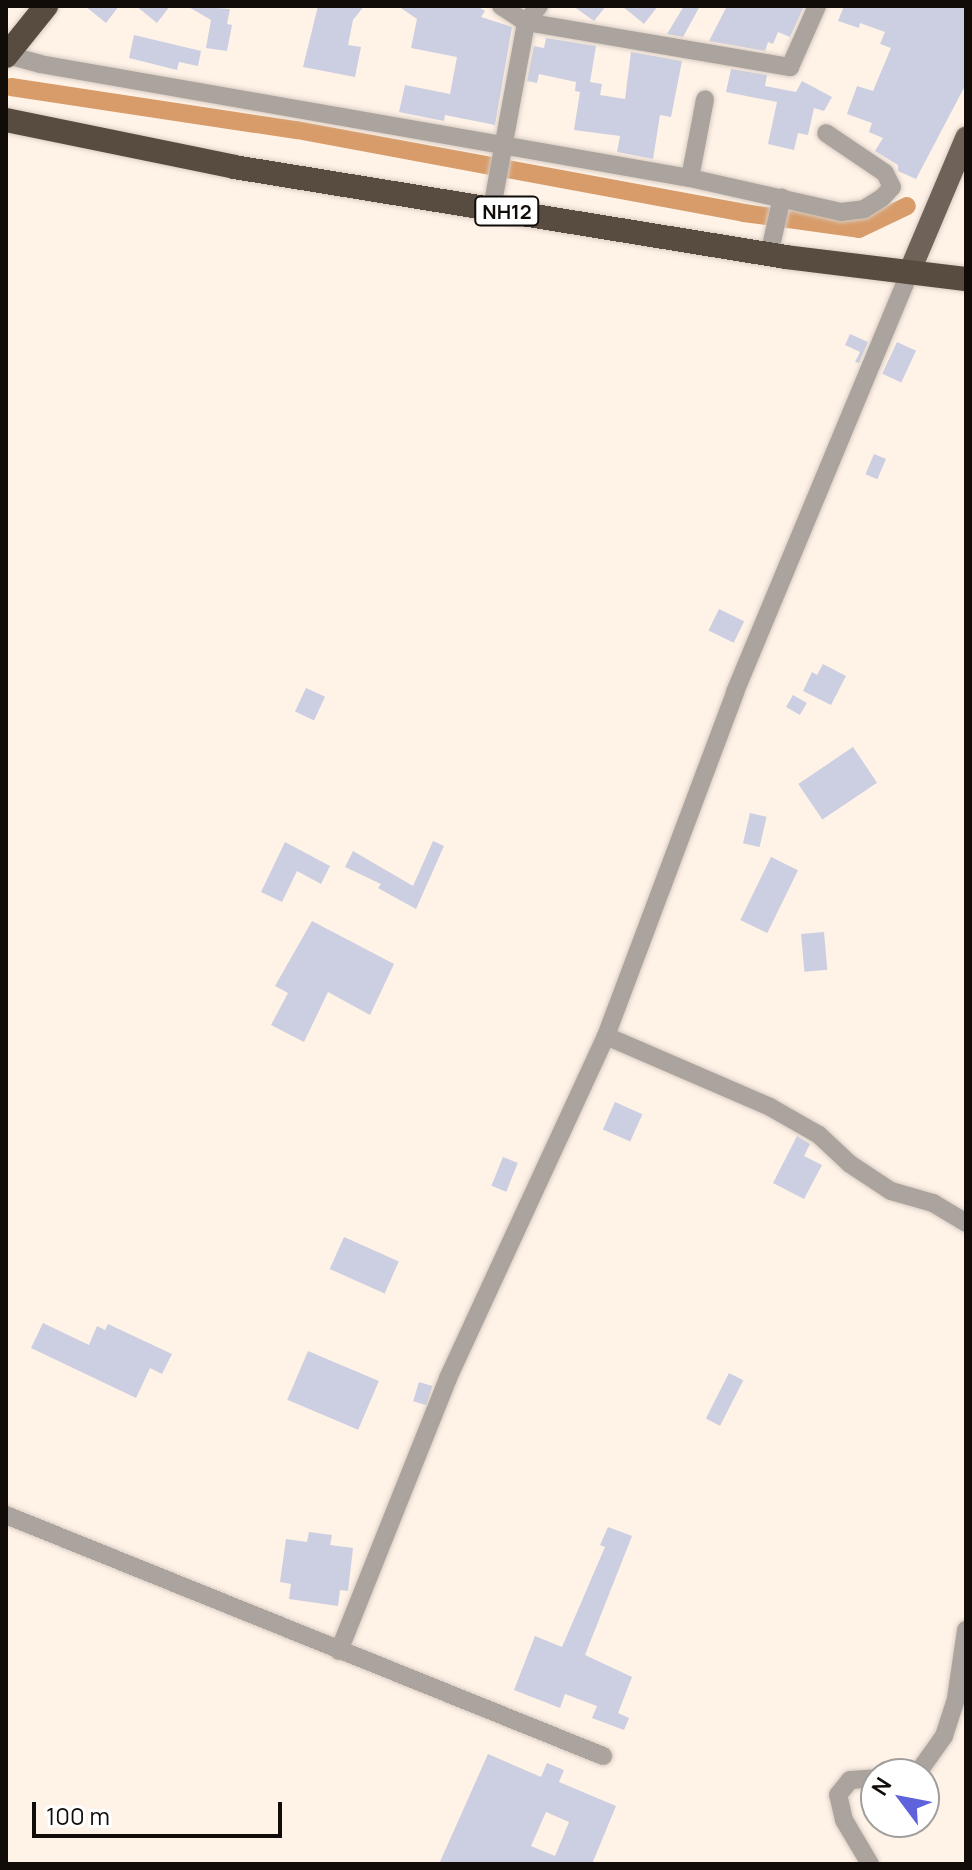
<!DOCTYPE html>
<style>
body{margin:0}
#map{position:relative;width:972px;height:1870px;overflow:hidden;background:#fff2e7;font-family:Manrope,sans-serif}
div>[style]{position:absolute}
.canal>*{height:18px;margin:-9px;padding:0 9px;transform-origin:9px;border-radius:9px;background:#d79c69}
.building>*{inset:0;background:#cbcfe1;transform-origin:0 0}
.roads{filter:drop-shadow(0 0 2px #d9cdc3) drop-shadow(0 0 2px #d9cdc3)}
.minor>*{height:18px;margin:-9px;padding:0 9px;transform-origin:9px;border-radius:9px;background:#aba49e}
.major>*{height:22px;margin:-11px;padding:0 11px;transform-origin:11px;border-radius:11px;background:#6e6259}
.highway>*{height:24px;margin:-12px;padding:0 12px;transform-origin:12px;border-radius:12px;background:#584b40}
span{translate:-50% -50%;white-space:nowrap;text-align:center;line-height:1.15;-webkit-text-stroke:8px #fff;paint-order:stroke}
.shield-label span{padding:2px 6px;background:#fff;border:2px solid;border-radius:6px;-webkit-text-stroke-width:0}
.shield-label{font-size:20px;color:#110c08;font-weight:700}
.frame{position:absolute;inset:0;border:8px solid #110c08;pointer-events:none}
.north{position:absolute;left:860px;top:1758px;width:80px;height:80px;box-sizing:border-box;background:#fff;border:2px solid #a09e9c;border-radius:50%;rotate:302deg;font-size:22px;font-weight:700;line-height:32px;text-align:center;color:#110c08}
.north::after{content:'';display:block;margin:auto;width:28px;height:36px;background:#5f63db;clip-path:polygon(50% 0,100% 100%,50% 72%,0 100%)}
.scale{position:absolute;left:32px;top:1802px;width:250px;height:36px;box-sizing:border-box;border:4px solid #110c08;border-top:0;padding-left:10px;font-size:24px;line-height:28px;white-space:nowrap;color:#110c08;-webkit-text-stroke:6px #fff;paint-order:stroke}
</style>
<div id="map">
<div class="canal">
<i style="left:11px;top:87px;width:289px;rotate:8.6deg"></i>
<i style="left:297px;top:130px;width:455px;rotate:10.5deg"></i>
<i style="left:744px;top:213px;width:116px;rotate:7.9deg"></i>
<i style="left:859px;top:229px;width:53px;rotate:-25.6deg"></i>
</div>
<div class="building">
<i style="clip-path:polygon(85px 6px,119px 6px,106px 23px)"></i>
<i style="clip-path:polygon(136px 6px,170px 6px,157px 23px)"></i>
<i style="clip-path:polygon(187px 6px,230px 9px,227px 24px,232px 25px,227px 51px,206px 48px,211px 20px)"></i>
<i style="clip-path:polygon(318px 6px,364px 6px,353px 20px,348px 45px,361px 47px,355px 77px,303px 67px)"></i>
<i style="clip-path:polygon(398px 6px,477px 6px,485px 11px,481px 17px,512px 27px,495px 125px,445px 115px,444px 121px,399px 112px,405px 85px,450px 94px,457px 57px,411px 48px,417px 19px)"></i>
<i style="clip-path:polygon(573px 6px,606px 6px,594px 21px)"></i>
<i style="clip-path:polygon(622px 6px,658px 6px,644px 24px)"></i>
<i style="clip-path:polygon(684px 6px,700px 6px,683px 37px,667px 34px)"></i>
<i style="clip-path:polygon(727px 6px,804px 6px,790px 37px,778px 32px,773px 44px,768px 42px,765px 51px,709px 41px)"></i>
<i style="clip-path:polygon(844px 6px,966px 6px,966px 84px,916px 179px,898px 171px,898px 165px,875px 151px,883px 138px,869px 132px,872px 123px,847px 114px,857px 86px,873px 91px,891px 48px,880px 44px,885px 32px,860px 23px,859px 28px,838px 21px)"></i>
<i style="clip-path:polygon(134px 35px,201px 51px,198px 66px,179px 62px,177px 70px,129px 58px)"></i>
<i style="clip-path:polygon(546px 38px,596px 46px,590px 82px,602px 84px,600px 95px,625px 99px,631px 52px,682px 61px,671px 117px,660px 115px,653px 159px,617px 152px,620px 136px,574px 130px,580px 92px,575px 91px,576px 82px,539px 74px,537px 83px,527px 81px,534px 46px,544px 48px)"></i>
<i style="clip-path:polygon(731px 69px,767px 75px,765px 86px,796px 92px,802px 81px,832px 97px,824px 111px,814px 108px,808px 135px,798px 133px,794px 150px,768px 144px,777px 102px,726px 92px)"></i>
<i style="clip-path:polygon(850px 334px,868px 342px,859px 363px,855px 362px,860px 352px,845px 345px)"></i>
<i style="left:897px;top:342px;width:21px;height:35px;rotate:25deg"></i>
<i style="left:874px;top:454px;width:13px;height:22px;rotate:23deg"></i>
<i style="left:719px;top:609px;width:28px;height:24px;rotate:26deg"></i>
<i style="clip-path:polygon(823px 664px,846px 676px,831px 705px,803px 691px,812px 672px,817px 675px)"></i>
<i style="left:306px;top:688px;width:21px;height:26px;rotate:25deg"></i>
<i style="left:793px;top:695px;width:16px;height:14px;rotate:30deg"></i>
<i style="left:853px;top:747px;width:43px;height:66px;rotate:56deg"></i>
<i style="left:750px;top:813px;width:17px;height:31px;rotate:13deg"></i>
<i style="clip-path:polygon(433px 841px,444px 846px,416px 909px,378px 888px,381px 884px,345px 867px,353px 851px,413px 886px)"></i>
<i style="clip-path:polygon(285px 842px,330px 866px,321px 884px,297px 871px,282px 902px,261px 892px)"></i>
<i style="left:771px;top:857px;width:30px;height:70px;rotate:26deg"></i>
<i style="clip-path:polygon(312px 921px,394px 964px,370px 1015px,328px 992px,304px 1042px,271px 1025px,288px 993px,275px 986px)"></i>
<i style="left:824px;top:932px;width:38px;height:23px;rotate:85deg"></i>
<i style="left:615px;top:1102px;width:30px;height:30px;rotate:24deg"></i>
<i style="clip-path:polygon(797px 1136px,810px 1144px,804px 1156px,822px 1165px,804px 1199px,773px 1183px)"></i>
<i style="left:503px;top:1157px;width:16px;height:31px;rotate:22deg"></i>
<i style="left:344px;top:1237px;width:60px;height:35px;rotate:24deg"></i>
<i style="clip-path:polygon(43px 1323px,89px 1345px,97px 1326px,105px 1330px,108px 1324px,172px 1354px,162px 1374px,150px 1368px,136px 1398px,31px 1348px)"></i>
<i style="left:308px;top:1351px;width:77px;height:53px;rotate:23deg"></i>
<i style="left:729px;top:1373px;width:16px;height:51px;rotate:27deg"></i>
<i style="left:419px;top:1382px;width:14px;height:20px;rotate:17deg"></i>
<i style="clip-path:polygon(608px 1527px,632px 1536px,585px 1655px,632px 1677px,618px 1713px,629px 1718px,624px 1730px,592px 1718px,597px 1706px,565px 1694px,560px 1708px,514px 1690px,535px 1636px,562px 1647px,605px 1547px,600px 1545px)"></i>
<i style="clip-path:polygon(309px 1532px,332px 1535px,330px 1545px,353px 1548px,348px 1591px,340px 1590px,338px 1606px,289px 1599px,291px 1584px,280px 1582px,286px 1539px,307px 1542px)"></i>
<i style="clip-path:polygon(evenodd,488px 1754px,541px 1777px,547px 1763px,564px 1770px,559px 1782px,616px 1806px,592px 1864px,439px 1864px,488px 1754px,546px 1812px,569px 1822px,555px 1856px,531px 1846px,546px 1812px)"></i>
</div>
<div class="roads">
<div class="minor">
<i style="left:501px;top:6px;width:30px;rotate:33deg"></i>
<i style="left:526px;top:22px;width:268px;rotate:9.7deg"></i>
<i style="left:790px;top:67px;width:67px;rotate:-66.1deg"></i>
<i style="left:7px;top:55px;width:34px;rotate:15deg"></i>
<i style="left:40px;top:64px;width:660px;rotate:9.95deg"></i>
<i style="left:690px;top:178px;width:155px;rotate:12.7deg"></i>
<i style="left:841px;top:212px;width:23px;rotate:-7deg"></i>
<i style="left:864px;top:209px;width:22px;rotate:-32deg"></i>
<i style="left:883px;top:197px;width:13px;rotate:-48deg"></i>
<i style="left:892px;top:187px;width:16px;rotate:-117deg"></i>
<i style="left:885px;top:173px;width:71px;rotate:-145.9deg"></i>
<i style="left:690px;top:178px;width:80px;rotate:-79.2deg"></i>
<i style="left:492px;top:208px;width:189px;rotate:-79.6deg"></i>
<i style="left:526px;top:22px;width:21px;rotate:-51deg"></i>
<i style="left:769px;top:255px;width:59px;rotate:-77.4deg"></i>
<i style="left:606px;top:1036px;width:179px;rotate:23.4deg"></i>
<i style="left:770px;top:1107px;width:56px;rotate:29.7deg"></i>
<i style="left:819px;top:1135px;width:42px;rotate:43.1deg"></i>
<i style="left:850px;top:1164px;width:49px;rotate:33.4deg"></i>
<i style="left:891px;top:1191px;width:44px;rotate:15.9deg"></i>
<i style="left:933px;top:1203px;width:39px;rotate:31deg"></i>
<i style="left:6px;top:1515px;width:644px;rotate:21.98deg"></i>
<i style="left:339px;top:1651px;width:294px;rotate:-68.2deg"></i>
<i style="left:448px;top:1378px;width:377px;rotate:-65.2deg"></i>
<i style="left:606px;top:1036px;width:367px;rotate:-69.4deg"></i>
<i style="left:735px;top:692px;width:454px;rotate:-67.4deg"></i>
<i style="left:917px;top:1774px;width:47px;rotate:-54.6deg"></i>
<i style="left:944px;top:1736px;width:40px;rotate:-72deg"></i>
<i style="left:956px;top:1698px;width:69px;rotate:-81.6deg"></i>
<i style="left:870px;top:1864px;width:51px;rotate:-120.6deg"></i>
<i style="left:844px;top:1820px;width:26px;rotate:-103deg"></i>
<i style="left:838px;top:1795px;width:19px;rotate:-51deg"></i>
<i style="left:850px;top:1780px;width:26px;rotate:-4deg"></i>
</div>
<div class="major">
<i style="left:909px;top:273px;width:147px;rotate:-67.1deg"></i>
</div>
<div class="highway">
<i style="left:6px;top:56px;width:64px;rotate:-51.3deg"></i>
<i style="left:6px;top:120px;width:233px;rotate:11.6deg"></i>
<i style="left:234px;top:167px;width:559px;rotate:9.26deg"></i>
<i style="left:786px;top:257px;width:181px;rotate:7deg"></i>
</div>
</div>
<div class="shield-label">
<span style="left:507px;top:211px">NH12</span>
</div>
<div class="frame"></div>
<div class="north">N</div>
<div class="scale">100 m</div>
</div>
